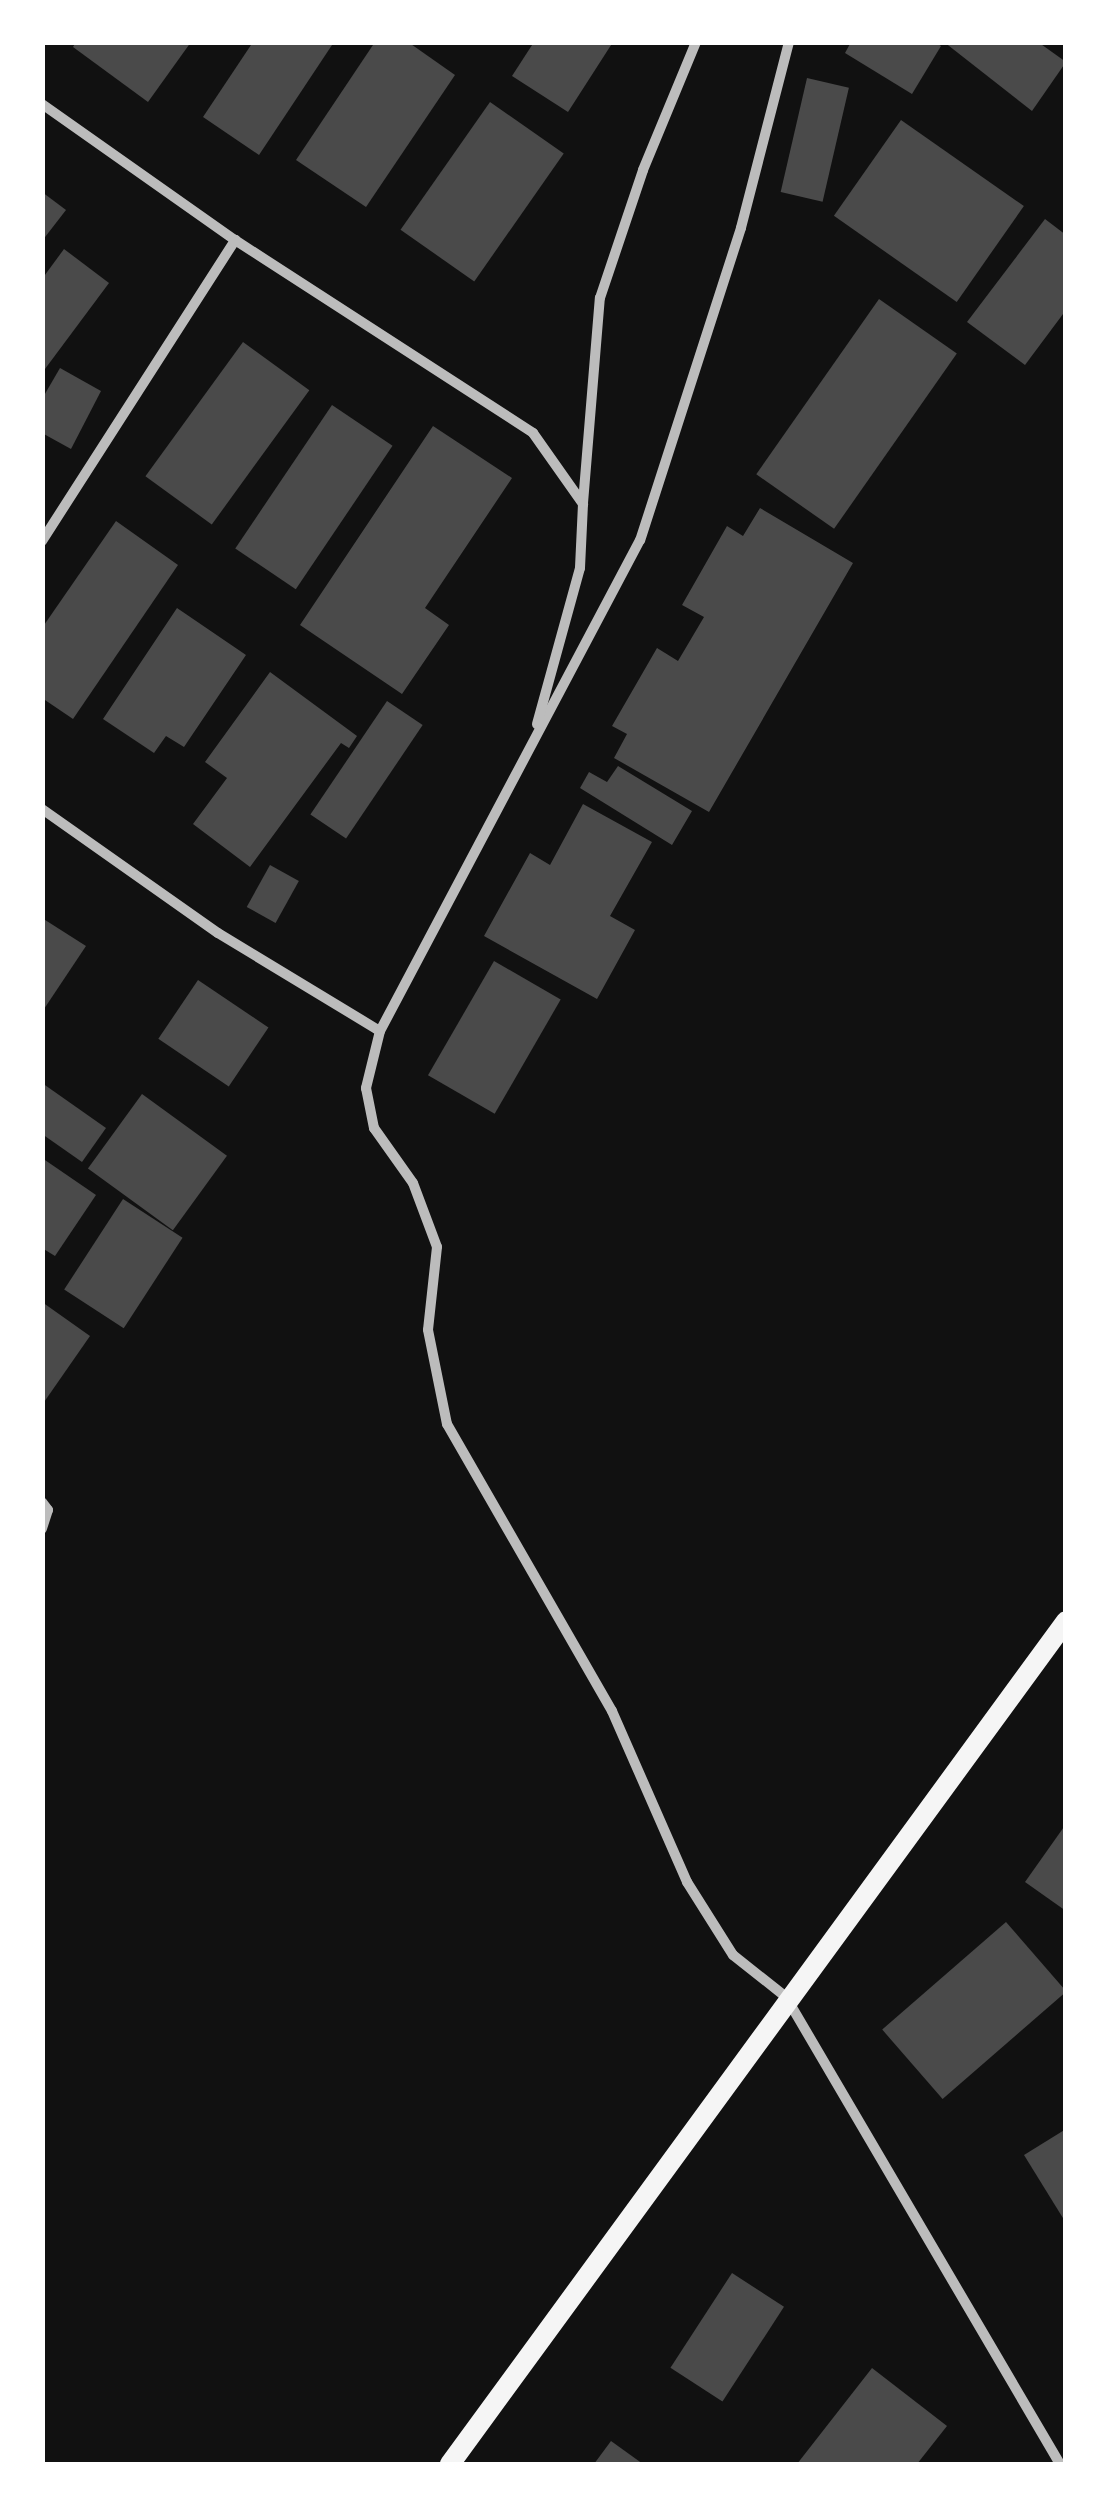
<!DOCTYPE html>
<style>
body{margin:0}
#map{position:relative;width:1108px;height:2507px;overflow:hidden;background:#111;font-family:Inter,sans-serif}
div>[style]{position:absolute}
.building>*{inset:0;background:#4a4a4a;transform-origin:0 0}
.minor>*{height:10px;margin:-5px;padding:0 5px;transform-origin:5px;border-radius:5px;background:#bcbcbc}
.secondary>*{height:20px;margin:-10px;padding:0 10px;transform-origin:10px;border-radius:10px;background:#f5f5f5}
span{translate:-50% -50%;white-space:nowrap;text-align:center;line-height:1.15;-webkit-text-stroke:9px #fff;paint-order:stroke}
.frame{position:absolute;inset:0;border:45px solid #fff;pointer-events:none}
</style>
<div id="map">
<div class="building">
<i style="clip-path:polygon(76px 42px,191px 42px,148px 102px,73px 47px)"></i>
<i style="clip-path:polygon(253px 42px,334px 42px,259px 155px,203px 117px)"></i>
<i style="clip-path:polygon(375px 42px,408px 42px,455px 75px,366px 207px,296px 160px)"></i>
<i style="clip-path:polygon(534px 42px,613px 42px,568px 112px,512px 76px)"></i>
<i style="clip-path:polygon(851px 42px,935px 42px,941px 46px,912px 94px,845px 53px)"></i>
<i style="clip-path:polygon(944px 42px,1038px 42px,1066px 62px,1032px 111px)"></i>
<i style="left:807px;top:78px;width:43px;height:117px;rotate:13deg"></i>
<i style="left:490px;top:102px;width:90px;height:156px;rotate:35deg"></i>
<i style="left:901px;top:120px;width:150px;height:117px;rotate:35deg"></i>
<i style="clip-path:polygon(42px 192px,66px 210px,42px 241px)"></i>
<i style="clip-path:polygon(1045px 219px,1066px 235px,1066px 310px,1025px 365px,967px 322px)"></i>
<i style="clip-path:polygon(64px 249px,109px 283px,42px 373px,42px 279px)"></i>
<i style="left:879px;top:299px;width:95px;height:214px;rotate:35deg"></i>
<i style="left:243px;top:342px;width:82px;height:166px;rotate:36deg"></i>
<i style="clip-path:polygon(60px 368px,101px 391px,71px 449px,42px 433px,42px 399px)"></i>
<i style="left:332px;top:405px;width:73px;height:173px;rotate:34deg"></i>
<i style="clip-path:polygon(433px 426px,512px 478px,425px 608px,449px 625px,402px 694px,300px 625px)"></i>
<i style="clip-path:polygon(760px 508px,853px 563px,709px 812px,614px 758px,627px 734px,612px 726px,657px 648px,678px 661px,704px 617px,682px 605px,727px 526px,743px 536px)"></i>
<i style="clip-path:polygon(116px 521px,178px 565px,73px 719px,42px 698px,42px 628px)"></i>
<i style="clip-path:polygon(177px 608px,246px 655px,184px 747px,166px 736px,154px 753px,103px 719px)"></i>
<i style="clip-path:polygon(270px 672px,357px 736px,349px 748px,341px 743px,250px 867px,193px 824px,227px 778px,205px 762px)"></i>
<i style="left:387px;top:701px;width:43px;height:137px;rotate:34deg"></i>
<i style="clip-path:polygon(618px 766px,692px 811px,672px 845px,580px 788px,589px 772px,607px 782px)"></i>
<i style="clip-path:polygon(583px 804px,652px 842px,610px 916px,635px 930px,597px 999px,484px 936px,530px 853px,550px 865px)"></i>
<i style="left:270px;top:865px;width:33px;height:48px;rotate:29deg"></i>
<i style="clip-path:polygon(42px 918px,86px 946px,42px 1012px)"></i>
<i style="left:494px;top:961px;width:77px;height:132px;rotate:30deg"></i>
<i style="left:198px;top:980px;width:85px;height:71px;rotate:34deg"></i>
<i style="clip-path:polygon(42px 1083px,106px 1128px,82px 1162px,42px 1134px)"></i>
<i style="left:142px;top:1094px;width:105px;height:92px;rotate:36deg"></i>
<i style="clip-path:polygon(42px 1158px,96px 1195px,55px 1256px,42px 1248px)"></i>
<i style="left:123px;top:1199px;width:71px;height:108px;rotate:33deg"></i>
<i style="clip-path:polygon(42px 1302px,90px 1336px,42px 1405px)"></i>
<i style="clip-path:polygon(1066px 1824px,1066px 1911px,1025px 1882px)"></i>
<i style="left:1006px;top:1922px;width:92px;height:164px;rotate:49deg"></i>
<i style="clip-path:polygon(1066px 2129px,1066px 2223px,1024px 2155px)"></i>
<i style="left:732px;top:2273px;width:62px;height:113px;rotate:33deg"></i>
<i style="clip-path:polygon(872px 2368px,947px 2426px,917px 2464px,797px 2464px)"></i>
<i style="clip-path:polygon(611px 2441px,643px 2464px,594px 2464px)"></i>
</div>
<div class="minor">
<i style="left:789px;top:42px;width:192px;rotate:104.5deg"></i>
<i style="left:741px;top:228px;width:328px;rotate:107.9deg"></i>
<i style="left:640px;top:540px;width:556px;rotate:117.9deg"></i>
<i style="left:380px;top:1031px;width:59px;rotate:103.8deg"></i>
<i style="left:366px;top:1088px;width:41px;rotate:78.7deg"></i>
<i style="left:374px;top:1128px;width:67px;rotate:54.7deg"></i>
<i style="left:413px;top:1183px;width:68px;rotate:69.4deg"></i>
<i style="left:437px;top:1247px;width:83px;rotate:96.2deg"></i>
<i style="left:428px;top:1330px;width:96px;rotate:78.6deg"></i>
<i style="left:447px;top:1424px;width:331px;rotate:60.1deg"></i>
<i style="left:612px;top:1711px;width:187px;rotate:66.3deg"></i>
<i style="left:687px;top:1882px;width:86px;rotate:57.8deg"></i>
<i style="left:733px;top:1955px;width:68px;rotate:38.4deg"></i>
<i style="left:786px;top:1997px;width:541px;rotate:59.6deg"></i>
<i style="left:42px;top:104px;width:236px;rotate:35.2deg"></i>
<i style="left:235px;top:240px;width:355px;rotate:32.9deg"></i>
<i style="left:533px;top:433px;width:87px;rotate:54.8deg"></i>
<i style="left:583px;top:504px;width:64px;rotate:92.7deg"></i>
<i style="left:580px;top:568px;width:162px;rotate:105.4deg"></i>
<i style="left:583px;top:503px;width:206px;rotate:-85.3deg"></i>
<i style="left:600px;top:298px;width:135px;rotate:-71.4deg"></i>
<i style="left:643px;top:170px;width:139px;rotate:-67.5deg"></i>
<i style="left:42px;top:541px;width:358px;rotate:-57.3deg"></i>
<i style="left:42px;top:809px;width:215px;rotate:35.2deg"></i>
<i style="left:218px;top:933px;width:189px;rotate:31.2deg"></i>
<i style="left:42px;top:1502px;width:10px;rotate:53deg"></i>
<i style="left:48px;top:1510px;width:20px;rotate:108deg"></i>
</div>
<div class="secondary">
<i style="left:450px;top:2464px;width:1044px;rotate:-53.84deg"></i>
</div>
<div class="frame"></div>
</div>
